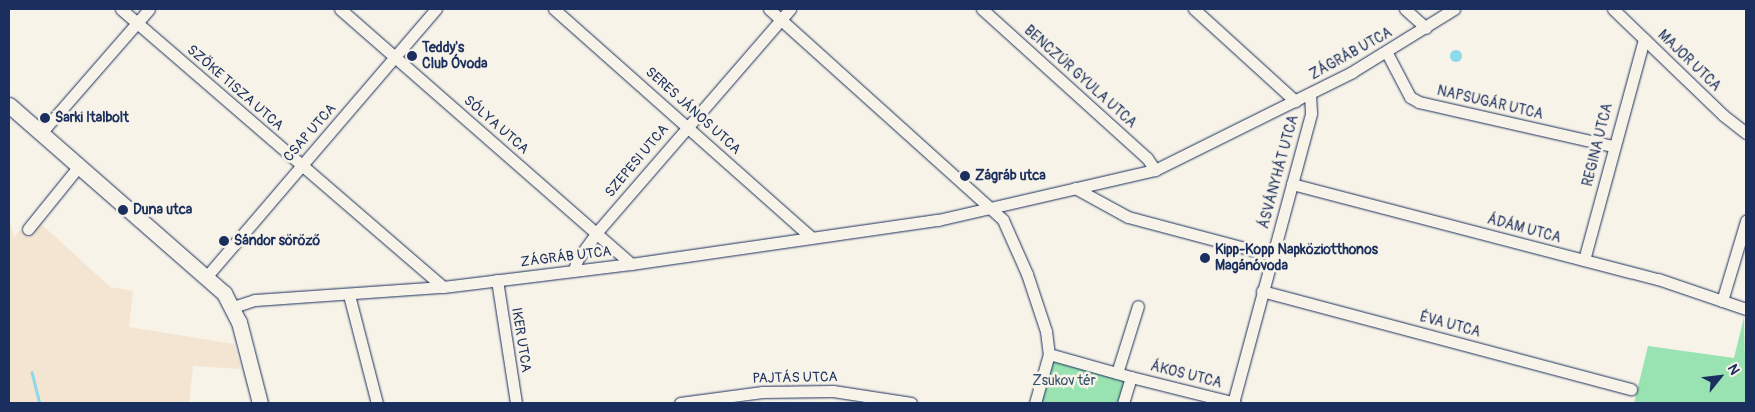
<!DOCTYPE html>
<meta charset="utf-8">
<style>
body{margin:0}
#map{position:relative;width:1755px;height:412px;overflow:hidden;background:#f7f3e8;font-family:Pangolin,sans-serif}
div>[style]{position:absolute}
.built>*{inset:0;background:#f4e4d2}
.green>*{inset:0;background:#99e2b1}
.water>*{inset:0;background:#8cd9eb}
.round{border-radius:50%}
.stream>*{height:2.5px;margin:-1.25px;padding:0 1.25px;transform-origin:1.25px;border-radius:1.25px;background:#8cd9eb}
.roads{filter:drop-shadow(0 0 1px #1b2f5e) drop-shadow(0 0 1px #1b2f5e)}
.minor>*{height:11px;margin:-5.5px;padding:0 5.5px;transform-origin:5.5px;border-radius:5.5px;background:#f7f3e8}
.major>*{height:15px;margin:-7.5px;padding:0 7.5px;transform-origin:7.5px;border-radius:7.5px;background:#f7f3e8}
.dots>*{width:14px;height:14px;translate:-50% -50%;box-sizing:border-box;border:2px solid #f7f3e8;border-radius:50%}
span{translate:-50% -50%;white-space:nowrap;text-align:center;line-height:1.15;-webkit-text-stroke:5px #f7f3e8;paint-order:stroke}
.poi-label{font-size:14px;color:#1b2f5e;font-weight:700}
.left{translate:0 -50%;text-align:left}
.street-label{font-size:14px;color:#1b2f5e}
.park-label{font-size:14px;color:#34536f}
.frame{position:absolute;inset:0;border:10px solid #1b2f5e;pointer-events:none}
.north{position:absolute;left:1695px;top:352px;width:50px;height:50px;-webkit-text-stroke:4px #f7f3e8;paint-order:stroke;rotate:61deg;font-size:14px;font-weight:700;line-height:20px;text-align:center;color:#1b2f5e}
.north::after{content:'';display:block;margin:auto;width:18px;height:22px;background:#1b2f5e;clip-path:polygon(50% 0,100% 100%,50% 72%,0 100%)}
</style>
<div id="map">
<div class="built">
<i style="clip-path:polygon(9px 219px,14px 237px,20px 230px,27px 236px,39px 222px,110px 287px,133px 291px,129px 327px,234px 344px,241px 369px,193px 366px,189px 403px,9px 403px)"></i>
</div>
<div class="green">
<i style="clip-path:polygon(1744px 317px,1746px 403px,1634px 403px,1648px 346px,1734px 358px)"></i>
<i style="clip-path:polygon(1049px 354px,1131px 377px,1123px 403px,1035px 403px)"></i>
</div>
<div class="water">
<i class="round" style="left:1450px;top:50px;width:12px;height:12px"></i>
</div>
<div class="stream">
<i style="left:32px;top:372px;width:32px;rotate:76deg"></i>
</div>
<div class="roads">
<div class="minor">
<i style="left:121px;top:9px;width:425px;rotate:40.8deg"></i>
<i style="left:340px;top:9px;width:387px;rotate:41.2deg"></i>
<i style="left:554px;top:9px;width:344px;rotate:41.6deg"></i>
<i style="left:769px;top:9px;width:315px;rotate:42deg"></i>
<i style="left:1003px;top:220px;width:59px;rotate:66deg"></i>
<i style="left:1027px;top:274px;width:60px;rotate:71.6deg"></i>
<i style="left:1046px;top:331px;width:23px;rotate:83deg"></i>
<i style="left:1049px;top:354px;width:51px;rotate:105.9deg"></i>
<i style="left:982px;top:9px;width:222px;rotate:42.1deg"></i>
<i style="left:1147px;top:158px;width:14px;rotate:56deg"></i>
<i style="left:1194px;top:9px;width:137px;rotate:42.3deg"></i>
<i style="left:1405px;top:9px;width:28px;rotate:42deg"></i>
<i style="left:1613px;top:9px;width:153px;rotate:43.9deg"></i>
<i style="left:1723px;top:115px;width:29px;rotate:38deg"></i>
<i style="left:1387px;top:53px;width:50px;rotate:62.4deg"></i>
<i style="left:1410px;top:97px;width:10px;rotate:29deg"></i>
<i style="left:1419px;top:102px;width:199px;rotate:12.8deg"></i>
<i style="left:41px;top:133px;width:164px;rotate:-48.9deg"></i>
<i style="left:1292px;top:184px;width:378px;rotate:14.6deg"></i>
<i style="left:1658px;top:279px;width:93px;rotate:18.8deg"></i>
<i style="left:1075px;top:188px;width:60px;rotate:28.7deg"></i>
<i style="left:1128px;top:217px;width:148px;rotate:14.9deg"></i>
<i style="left:28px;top:229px;width:81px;rotate:-51deg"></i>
<i style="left:1584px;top:260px;width:229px;rotate:-74.8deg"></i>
<i style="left:574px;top:270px;width:10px;rotate:-73deg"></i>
<i style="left:577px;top:260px;width:34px;rotate:-54deg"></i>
<i style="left:597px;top:232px;width:295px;rotate:-49.1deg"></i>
<i style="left:207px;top:276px;width:352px;rotate:-49.4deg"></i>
<i style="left:497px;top:280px;width:124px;rotate:81.2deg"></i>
<i style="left:1262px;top:291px;width:382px;rotate:14.9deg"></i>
<i style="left:349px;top:295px;width:112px;rotate:75.5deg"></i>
<i style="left:1722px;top:301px;width:84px;rotate:-73.3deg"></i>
<i style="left:233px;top:307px;width:23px;rotate:-18deg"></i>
<i style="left:255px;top:300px;width:188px;rotate:-4deg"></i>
<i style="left:443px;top:287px;width:189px;rotate:-7deg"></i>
<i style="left:631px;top:264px;width:310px;rotate:-8.2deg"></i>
<i style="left:938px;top:220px;width:223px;rotate:-13deg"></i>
<i style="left:1155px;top:170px;width:220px;rotate:-26.4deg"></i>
<i style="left:1352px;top:72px;width:120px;rotate:-31.7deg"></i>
<i style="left:1049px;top:354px;width:85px;rotate:15.7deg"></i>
<i style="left:1131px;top:377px;width:27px;rotate:107deg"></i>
<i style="left:1117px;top:373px;width:70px;rotate:-72.6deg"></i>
<i style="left:1131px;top:377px;width:107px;rotate:14deg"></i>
<i style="left:680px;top:403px;width:83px;rotate:-7.6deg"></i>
<i style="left:762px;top:392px;width:71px;rotate:-0.8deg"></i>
<i style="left:833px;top:391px;width:79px;rotate:8.7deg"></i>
<i style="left:1233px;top:403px;width:300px;rotate:-74.9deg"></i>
<i style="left:1311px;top:113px;width:19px;rotate:-93deg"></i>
</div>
<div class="major">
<i style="left:9px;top:105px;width:286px;rotate:41.2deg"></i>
<i style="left:224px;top:293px;width:33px;rotate:63deg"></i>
<i style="left:239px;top:322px;width:84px;rotate:75.5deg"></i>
</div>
</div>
<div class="dots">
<i style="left:412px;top:56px;background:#1b2f5e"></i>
<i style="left:45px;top:118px;background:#1b2f5e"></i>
<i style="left:965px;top:176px;background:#1b2f5e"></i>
<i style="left:123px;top:210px;background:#1b2f5e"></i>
<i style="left:224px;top:241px;background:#1b2f5e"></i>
<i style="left:1205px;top:258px;background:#1b2f5e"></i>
</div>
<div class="poi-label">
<span class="left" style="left:422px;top:56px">Teddy's<br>Club Óvoda</span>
<span class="left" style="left:55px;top:118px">Sarki Italbolt</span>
<span class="left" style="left:975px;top:176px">Zágráb utca</span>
<span class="left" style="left:133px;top:210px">Duna utca</span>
<span class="left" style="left:234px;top:241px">Sándor söröző</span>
<span class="left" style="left:1215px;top:258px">Kipp-Kopp Napköziotthonos<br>Magánóvoda</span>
</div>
<div class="street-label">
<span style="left:1351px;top:54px;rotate:-29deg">ZÁGRÁB UTCA</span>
<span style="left:1689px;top:61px;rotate:44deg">MAJOR UTCA</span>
<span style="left:1080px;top:77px;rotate:42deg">BENCZÚR GYULA UTCA</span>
<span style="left:235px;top:88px;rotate:41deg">SZŐKE TISZA UTCA</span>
<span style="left:1490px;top:103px;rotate:13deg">NAPSUGÁR UTCA</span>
<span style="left:693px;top:111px;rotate:42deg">SERES JÁNOS UTCA</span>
<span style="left:496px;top:125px;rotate:41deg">SÓLYA UTCA</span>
<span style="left:310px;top:133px;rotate:-49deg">CSAP UTCA</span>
<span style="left:1598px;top:145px;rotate:-76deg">REGINA UTCA</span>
<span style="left:637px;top:161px;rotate:-50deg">SZEPESI UTCA</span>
<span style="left:1279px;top:172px;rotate:-75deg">ÁSVÁNYHÁT UTCA</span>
<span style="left:1524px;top:229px;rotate:15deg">ÁDÁM UTCA</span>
<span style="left:566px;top:257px;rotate:-7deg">ZÁGRÁB UTCA</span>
<span style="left:1450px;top:325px;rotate:15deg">ÉVA UTCA</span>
<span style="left:521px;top:340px;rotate:81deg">IKER UTCA</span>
<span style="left:1186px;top:375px;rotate:14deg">ÁKOS UTCA</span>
<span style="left:795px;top:378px;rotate:-1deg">PAJTÁS UTCA</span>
</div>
<div class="park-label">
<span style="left:1064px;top:381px">Zsukov tér</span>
</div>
<div class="frame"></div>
<div class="north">N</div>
</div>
